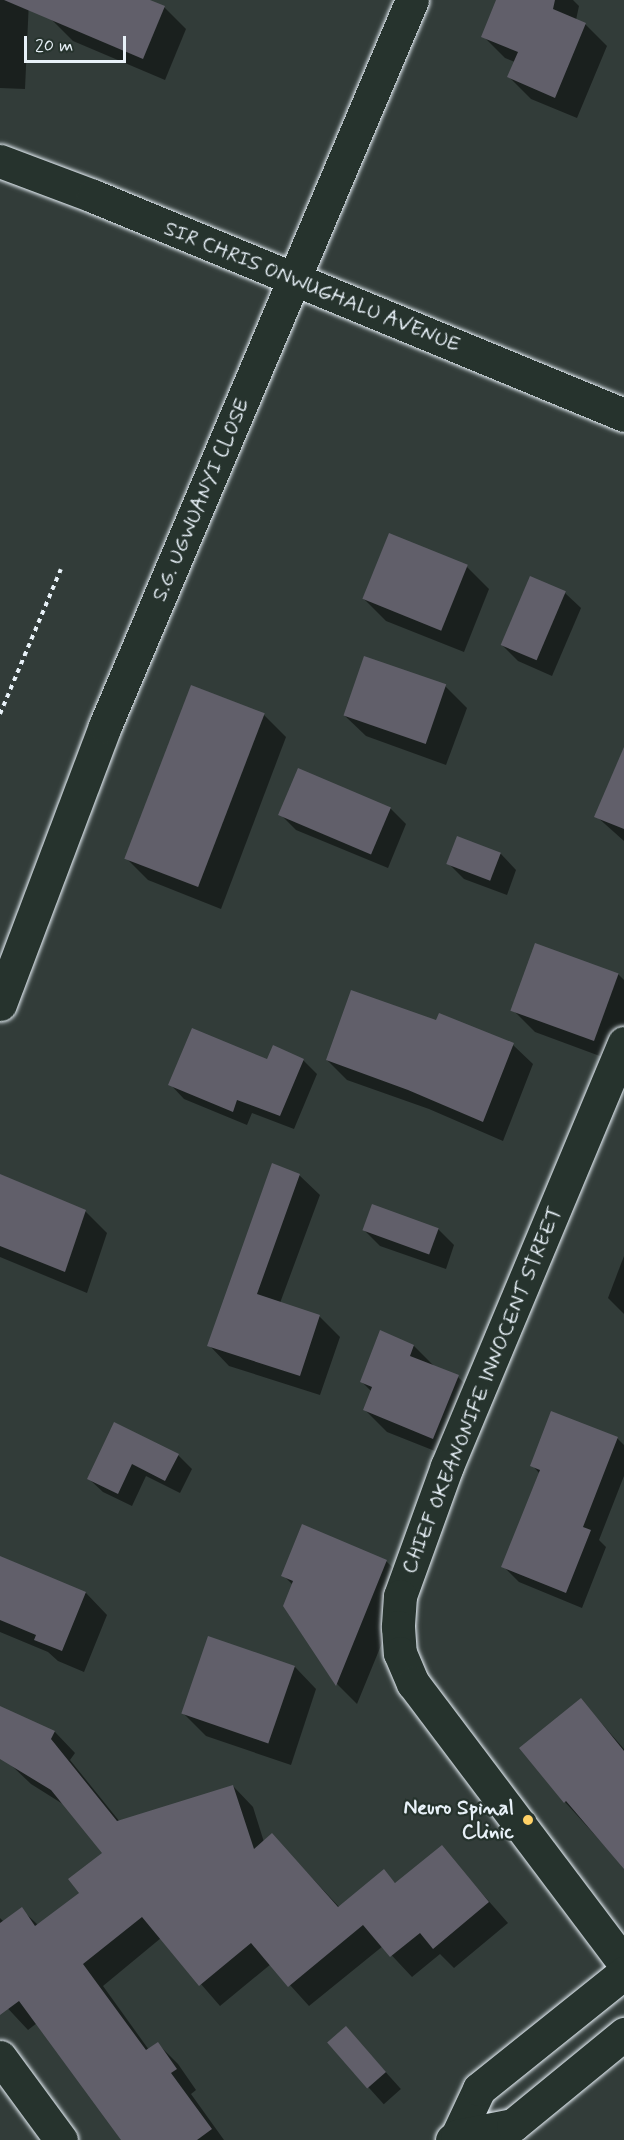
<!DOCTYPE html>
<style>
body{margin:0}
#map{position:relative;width:624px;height:2140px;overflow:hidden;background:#323c39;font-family:Mynerve,sans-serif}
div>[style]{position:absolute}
.shadow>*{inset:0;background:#0007;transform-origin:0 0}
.building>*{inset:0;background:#615f6a;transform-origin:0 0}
.path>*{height:4px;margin-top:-2px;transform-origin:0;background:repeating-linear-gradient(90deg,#e8f1f8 0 4.5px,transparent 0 9px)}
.roads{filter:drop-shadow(0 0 2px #e8f1f8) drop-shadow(0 0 2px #e8f1f8)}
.minor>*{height:33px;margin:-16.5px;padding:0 16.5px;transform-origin:16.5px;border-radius:16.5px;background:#26332d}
.major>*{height:33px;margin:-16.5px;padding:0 16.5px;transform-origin:16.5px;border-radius:16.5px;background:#26332d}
.dots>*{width:16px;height:16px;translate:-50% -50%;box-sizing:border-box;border:3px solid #26332d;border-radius:50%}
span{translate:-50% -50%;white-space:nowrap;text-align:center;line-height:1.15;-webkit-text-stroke:4.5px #26332d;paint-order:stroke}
.street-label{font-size:21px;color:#e8f1f8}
.poi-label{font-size:21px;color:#e8f1f8;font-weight:700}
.right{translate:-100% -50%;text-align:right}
.scale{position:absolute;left:24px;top:36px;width:102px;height:27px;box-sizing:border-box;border:3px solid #e8f1f8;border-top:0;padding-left:8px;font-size:18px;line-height:21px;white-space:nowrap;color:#e8f1f8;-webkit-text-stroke:4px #26332d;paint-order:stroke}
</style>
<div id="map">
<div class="shadow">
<i style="clip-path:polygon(0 0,29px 0,25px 89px,0 88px)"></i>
<i style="clip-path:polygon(59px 0,147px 0,164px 7px,186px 29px,165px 80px,73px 41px,51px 19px)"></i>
<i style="clip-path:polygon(498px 0,573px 0,579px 6px,576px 20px,585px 24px,607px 46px,577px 118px,531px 99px,509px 77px,515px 62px,505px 58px,483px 36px)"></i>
<i style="clip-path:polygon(467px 567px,489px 589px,464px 652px,386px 621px,364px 599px)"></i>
<i style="clip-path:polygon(565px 593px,581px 608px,552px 676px,518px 661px,502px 645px)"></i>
<i style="clip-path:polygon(445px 686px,467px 708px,446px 765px,366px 736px,344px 715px)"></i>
<i style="clip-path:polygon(264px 715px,286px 737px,221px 909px,148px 880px,126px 858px)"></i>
<i style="clip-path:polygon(624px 751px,624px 841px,596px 816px)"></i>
<i style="clip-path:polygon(390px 808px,406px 824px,388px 868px,296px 830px,281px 815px)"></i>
<i style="clip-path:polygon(501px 854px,516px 870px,507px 895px,464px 879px,448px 863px)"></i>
<i style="clip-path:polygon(618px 974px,624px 980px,624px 1041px,616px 1062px,535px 1032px,513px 1010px)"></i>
<i style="clip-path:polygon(437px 1022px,513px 1045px,533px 1064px,503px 1141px,429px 1109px,347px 1080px,327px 1060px)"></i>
<i style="clip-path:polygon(303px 1060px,317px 1074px,294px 1129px,252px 1113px,247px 1125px,184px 1099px,170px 1084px,267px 1061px)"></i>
<i style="clip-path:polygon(299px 1175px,320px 1195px,280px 1303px,319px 1316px,340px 1337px,320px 1395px,229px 1366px,209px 1345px)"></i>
<i style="clip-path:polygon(0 1176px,85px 1211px,107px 1233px,87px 1293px,0 1257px)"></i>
<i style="clip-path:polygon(438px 1229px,454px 1245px,446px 1269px,380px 1246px,364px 1230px)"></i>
<i style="clip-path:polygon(624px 1256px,624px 1314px,608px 1298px)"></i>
<i style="clip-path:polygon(381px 1332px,414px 1346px,435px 1367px,458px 1377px,480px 1399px,455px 1459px,387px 1432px,365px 1410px,372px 1392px,361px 1381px)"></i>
<i style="clip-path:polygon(115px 1424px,178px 1455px,192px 1469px,180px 1493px,146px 1476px,132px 1506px,103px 1492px,89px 1479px)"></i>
<i style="clip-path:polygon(617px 1438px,624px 1445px,624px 1476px,599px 1540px,606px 1547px,582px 1608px,519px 1582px,503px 1566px,540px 1474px,532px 1465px)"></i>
<i style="clip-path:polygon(0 1557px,86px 1593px,107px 1615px,84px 1672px,58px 1661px,48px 1652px,0 1632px)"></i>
<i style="clip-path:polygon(386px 1561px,407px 1582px,357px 1704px,338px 1685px,285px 1606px,293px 1585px,283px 1575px)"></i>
<i style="clip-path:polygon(209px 1638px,295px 1667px,316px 1689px,291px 1765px,206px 1736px,184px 1714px)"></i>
<i style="clip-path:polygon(581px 1700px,624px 1749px,624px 1867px,565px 1802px)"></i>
<i style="clip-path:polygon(0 1708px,55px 1732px,75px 1753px,70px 1760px,120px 1822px,233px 1786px,253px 1807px,264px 1842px,272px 1835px,340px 1908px,384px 1871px,396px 1884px,441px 1847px,508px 1923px,454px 1968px,440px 1954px,412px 1977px,383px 1946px,309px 2006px,271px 1964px,220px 2006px,161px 1938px,103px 1986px,149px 2050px,158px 2044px,178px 2064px,196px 2090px,191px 2094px,224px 2140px,123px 2140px,37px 2023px,28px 2030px,0 2000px,0 1918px,4px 1922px,21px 1909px,38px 1925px,81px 1893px,104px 1853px,66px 1806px,31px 1784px,10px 1764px,0 1758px)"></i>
<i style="left:346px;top:2028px;width:82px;height:23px;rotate:48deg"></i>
</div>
<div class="building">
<i style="clip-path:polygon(4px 0,150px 0,165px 6px,143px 59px)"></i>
<i style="clip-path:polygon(496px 0,555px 0,553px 9px,586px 23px,555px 98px,507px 77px,518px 52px,481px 37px)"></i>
<i style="left:389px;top:533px;width:85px;height:71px;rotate:22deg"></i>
<i style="left:530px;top:576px;width:39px;height:75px;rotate:23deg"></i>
<i style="left:364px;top:656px;width:87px;height:63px;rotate:19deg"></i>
<i style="left:191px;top:685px;width:79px;height:186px;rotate:21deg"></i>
<i style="clip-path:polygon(624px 747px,624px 829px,594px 817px)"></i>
<i style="left:298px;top:768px;width:101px;height:51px;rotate:23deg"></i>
<i style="left:457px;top:836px;width:47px;height:30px;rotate:21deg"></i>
<i style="left:535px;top:943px;width:89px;height:72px;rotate:20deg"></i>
<i style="clip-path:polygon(351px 990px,436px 1020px,439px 1013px,514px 1043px,483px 1122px,408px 1090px,326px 1060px)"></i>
<i style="clip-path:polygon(192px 1028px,267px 1059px,273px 1045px,304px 1059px,280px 1116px,237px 1100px,233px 1112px,168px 1085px)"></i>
<i style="clip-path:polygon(272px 1163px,300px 1174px,257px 1294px,320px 1315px,300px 1376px,207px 1346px)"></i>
<i style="clip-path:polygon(0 1174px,86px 1210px,65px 1272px,0 1246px)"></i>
<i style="left:372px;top:1204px;width:71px;height:28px;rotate:20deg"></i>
<i style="clip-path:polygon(380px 1330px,414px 1345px,410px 1356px,459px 1375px,433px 1439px,363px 1410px,372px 1387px,360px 1382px)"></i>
<i style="clip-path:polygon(551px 1411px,618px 1437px,583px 1527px,591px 1530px,566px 1593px,501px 1567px,540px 1470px,530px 1466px)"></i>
<i style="clip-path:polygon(114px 1422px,179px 1454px,165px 1481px,132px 1464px,118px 1494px,87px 1479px)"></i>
<i style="clip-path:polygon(302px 1524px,387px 1560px,336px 1686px,283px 1606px,293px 1581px,281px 1576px)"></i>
<i style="clip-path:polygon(0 1556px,86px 1592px,62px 1651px,34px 1640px,36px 1635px,0 1620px)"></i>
<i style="left:208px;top:1636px;width:92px;height:82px;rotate:19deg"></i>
<i style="clip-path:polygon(581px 1698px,624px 1751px,624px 1869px,566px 1801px,564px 1803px,519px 1748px)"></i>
<i style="clip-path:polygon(0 1706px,55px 1731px,51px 1739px,117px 1821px,233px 1785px,254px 1849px,272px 1833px,338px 1907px,384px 1869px,395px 1883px,442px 1845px,489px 1902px,433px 1949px,420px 1933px,390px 1957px,363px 1925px,288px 1987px,251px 1943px,199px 1986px,142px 1917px,83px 1964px,146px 2050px,158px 2042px,177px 2069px,171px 2073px,212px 2129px,197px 2140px,121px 2140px,19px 2001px,0 2015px,0 1923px,22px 1907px,35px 1926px,79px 1893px,68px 1879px,102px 1853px,51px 1790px,0 1759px)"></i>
<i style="left:346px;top:2026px;width:61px;height:25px;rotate:49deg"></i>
</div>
<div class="path">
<i style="left:0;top:714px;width:157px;rotate:-67.2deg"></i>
</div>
<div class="roads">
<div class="minor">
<i style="left:0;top:161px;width:99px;rotate:20.6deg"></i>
<i style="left:93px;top:196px;width:574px;rotate:22.41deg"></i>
<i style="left:0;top:1004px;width:297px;rotate:-69.3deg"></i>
<i style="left:105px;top:726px;width:788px;rotate:-67.08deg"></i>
<i style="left:624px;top:1043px;width:459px;rotate:112.7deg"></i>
<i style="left:447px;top:1466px;width:138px;rotate:109.9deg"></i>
<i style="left:400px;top:1596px;width:31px;rotate:94deg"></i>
<i style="left:398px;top:1627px;width:26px;rotate:86deg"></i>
<i style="left:400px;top:1653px;width:33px;rotate:67deg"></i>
<i style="left:413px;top:1683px;width:351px;rotate:53deg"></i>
<i style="left:0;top:2057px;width:103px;rotate:53.7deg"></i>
</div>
<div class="major">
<i style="left:457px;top:2136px;width:52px;rotate:-64.9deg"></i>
<i style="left:479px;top:2089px;width:186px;rotate:-38.7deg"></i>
<i style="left:452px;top:2140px;width:6px;rotate:-39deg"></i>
<i style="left:457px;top:2136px;width:57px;rotate:-11.1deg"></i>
<i style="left:513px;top:2125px;width:144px;rotate:-39.3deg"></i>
</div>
</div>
<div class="dots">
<i style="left:528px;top:1820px;background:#ffd166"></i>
</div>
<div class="street-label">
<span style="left:312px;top:287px;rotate:22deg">SIR CHRIS ONWUGHALU AVENUE</span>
<span style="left:201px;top:500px;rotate:-67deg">S.G. UGWUANYI CLOSE</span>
<span style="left:482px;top:1390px;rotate:-68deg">CHIEF OKEANONIFE INNOCENT STREET</span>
</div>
<div class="poi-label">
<span class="right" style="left:514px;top:1820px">Neuro Spinal<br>Clinic</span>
</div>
<div class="scale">20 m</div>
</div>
